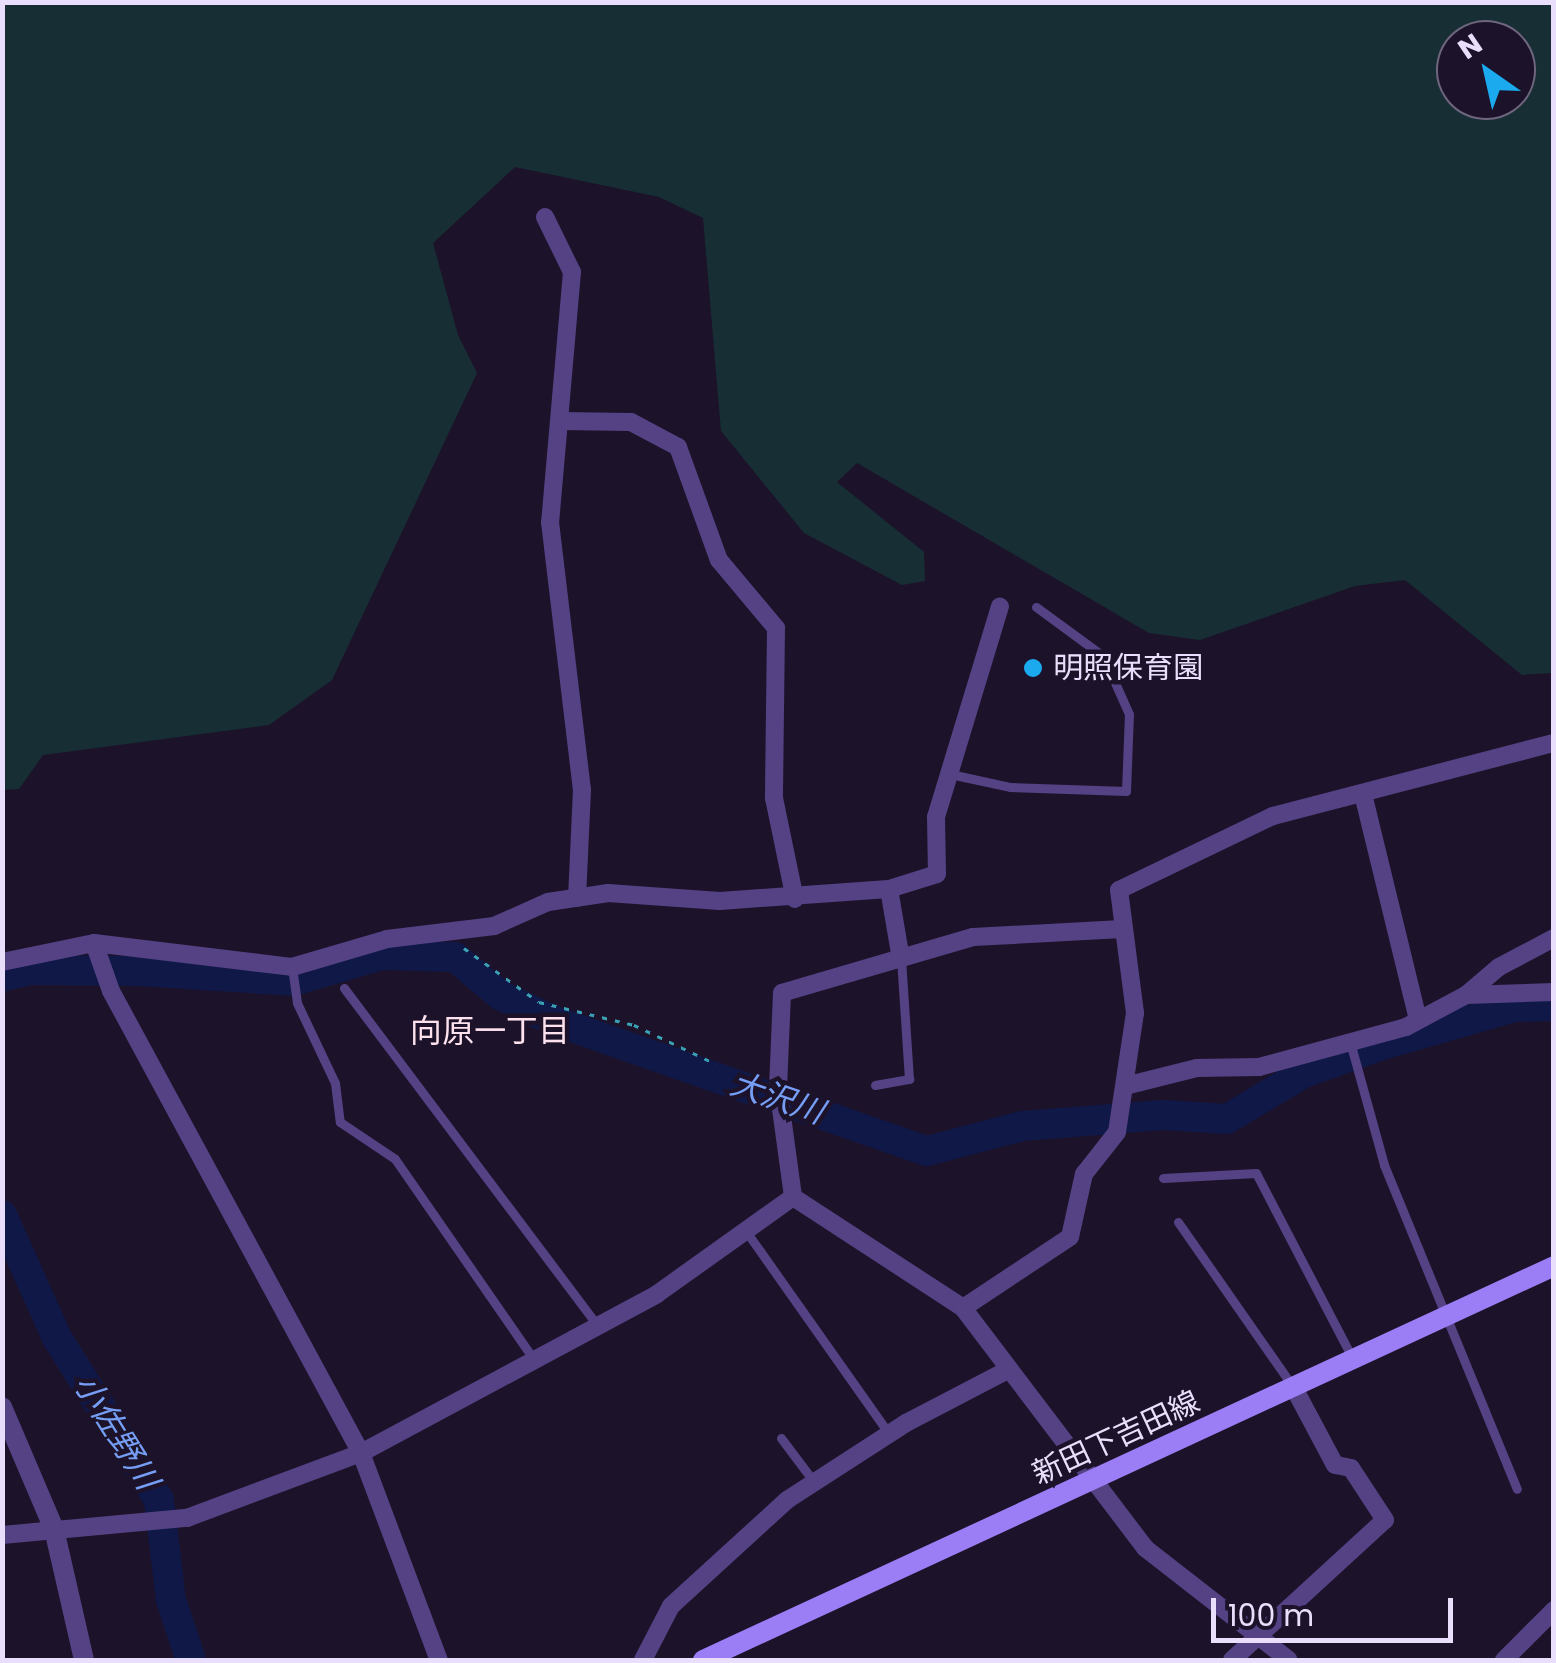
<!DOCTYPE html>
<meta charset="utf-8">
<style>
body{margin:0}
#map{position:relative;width:1556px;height:1663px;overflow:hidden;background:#1c132a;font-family:Poppins,"Noto Sans JP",sans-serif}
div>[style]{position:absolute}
.green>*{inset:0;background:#172e34}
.river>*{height:30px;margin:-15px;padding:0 15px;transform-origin:15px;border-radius:15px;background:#101847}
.path>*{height:2.5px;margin-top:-1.25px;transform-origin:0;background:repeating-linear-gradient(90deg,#3ba1b4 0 5px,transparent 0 13px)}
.service>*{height:9px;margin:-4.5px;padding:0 4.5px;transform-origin:4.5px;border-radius:4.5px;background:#544285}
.minor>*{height:18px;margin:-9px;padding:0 9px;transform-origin:9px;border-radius:9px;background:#544285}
.tertiary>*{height:20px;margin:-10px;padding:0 10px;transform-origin:10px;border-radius:10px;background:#544285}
.secondary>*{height:20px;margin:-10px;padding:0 10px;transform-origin:10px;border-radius:10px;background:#9b7ef5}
.dots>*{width:28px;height:28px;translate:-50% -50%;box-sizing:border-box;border:5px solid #1c132a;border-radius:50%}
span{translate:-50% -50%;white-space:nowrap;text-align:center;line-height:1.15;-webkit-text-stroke:9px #1c132a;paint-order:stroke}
.poi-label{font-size:30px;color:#e9dffc}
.left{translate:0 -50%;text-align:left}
.street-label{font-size:30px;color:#e9dffc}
.neighbourhood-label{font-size:32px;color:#fde1ec}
.water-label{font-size:32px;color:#759ef4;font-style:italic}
.frame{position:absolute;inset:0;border:5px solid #e9dffc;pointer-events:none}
.north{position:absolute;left:1436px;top:20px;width:100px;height:100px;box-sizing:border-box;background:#1c132a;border:2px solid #6e657e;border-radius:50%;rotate:326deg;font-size:28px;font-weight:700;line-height:40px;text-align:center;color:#e9dffc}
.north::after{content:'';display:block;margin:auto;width:35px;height:45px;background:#1baaed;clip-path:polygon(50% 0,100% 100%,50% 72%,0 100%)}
.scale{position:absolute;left:1211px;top:1598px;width:242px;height:45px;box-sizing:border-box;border:5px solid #e9dffc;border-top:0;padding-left:12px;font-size:30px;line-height:35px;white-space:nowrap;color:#e9dffc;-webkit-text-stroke:8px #1c132a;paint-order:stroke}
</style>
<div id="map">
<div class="green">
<i style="clip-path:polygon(evenodd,3px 2px,1553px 3px,1553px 673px,1522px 675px,1405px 580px,1355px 586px,1200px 640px,1149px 633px,857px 463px,837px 482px,924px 552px,925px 581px,902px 585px,804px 533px,721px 431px,703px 218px,659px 197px,515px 167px,433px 243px,458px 335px,477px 373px,332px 680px,269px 725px,43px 755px,19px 789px,3px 790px,3px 2px,1456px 40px,1516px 40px,1516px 100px,1456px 100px,1456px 40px)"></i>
</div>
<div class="river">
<i style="left:2px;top:977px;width:30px;rotate:-14deg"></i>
<i style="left:31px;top:970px;width:109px;rotate:0.5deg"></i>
<i style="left:140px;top:971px;width:153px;rotate:3.7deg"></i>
<i style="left:293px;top:981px;width:93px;rotate:-16.3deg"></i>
<i style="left:382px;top:955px;width:73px;rotate:1.6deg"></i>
<i style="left:455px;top:957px;width:59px;rotate:40.2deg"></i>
<i style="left:500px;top:995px;width:58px;rotate:25.7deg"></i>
<i style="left:552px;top:1020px;width:397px;rotate:19.3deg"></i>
<i style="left:927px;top:1151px;width:98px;rotate:-14.7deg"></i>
<i style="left:1022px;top:1126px;width:141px;rotate:-4.5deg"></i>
<i style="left:1163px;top:1115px;width:64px;rotate:3.6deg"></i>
<i style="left:1227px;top:1119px;width:90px;rotate:-30.9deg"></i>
<i style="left:1304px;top:1073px;width:83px;rotate:-19.7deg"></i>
<i style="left:1382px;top:1045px;width:138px;rotate:-15.9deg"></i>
<i style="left:1515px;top:1007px;width:39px;rotate:-1deg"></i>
<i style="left:2px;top:1215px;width:135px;rotate:65.9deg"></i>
<i style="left:57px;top:1338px;width:191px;rotate:57.8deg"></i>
<i style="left:159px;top:1500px;width:101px;rotate:83.2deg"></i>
<i style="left:171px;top:1600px;width:63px;rotate:71.6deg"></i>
</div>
<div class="path">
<i style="left:464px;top:948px;width:92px;rotate:35.8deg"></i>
<i style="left:539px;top:1002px;width:98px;rotate:13.6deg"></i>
<i style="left:634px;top:1025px;width:91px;rotate:25.4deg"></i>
</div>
<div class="service">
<i style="left:950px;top:774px;width:61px;rotate:12.2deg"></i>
<i style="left:1010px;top:787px;width:116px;rotate:2deg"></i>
<i style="left:1126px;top:791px;width:77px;rotate:-87.8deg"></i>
<i style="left:1129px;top:714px;width:64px;rotate:-114.1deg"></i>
<i style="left:1103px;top:656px;width:83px;rotate:-143.8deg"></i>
<i style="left:292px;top:967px;width:36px;rotate:82deg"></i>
<i style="left:297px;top:1003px;width:89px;rotate:64.6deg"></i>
<i style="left:335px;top:1083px;width:39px;rotate:83deg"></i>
<i style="left:340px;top:1122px;width:66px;rotate:33.9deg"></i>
<i style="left:395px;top:1159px;width:246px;rotate:55.3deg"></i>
<i style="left:344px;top:988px;width:421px;rotate:53.1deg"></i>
<i style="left:1350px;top:1042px;width:128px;rotate:74.5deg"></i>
<i style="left:1384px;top:1165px;width:350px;rotate:67.7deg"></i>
<i style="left:875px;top:1085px;width:35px;rotate:-10deg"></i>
<i style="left:909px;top:1079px;width:120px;rotate:-93.8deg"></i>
<i style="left:1163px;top:1178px;width:93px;rotate:-3.1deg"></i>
<i style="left:1256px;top:1173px;width:210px;rotate:62.5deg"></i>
<i style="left:1178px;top:1222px;width:203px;rotate:55.1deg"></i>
<i style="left:748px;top:1234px;width:245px;rotate:54.8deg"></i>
<i style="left:781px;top:1438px;width:55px;rotate:53.1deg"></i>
</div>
<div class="minor">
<i style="left:545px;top:217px;width:61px;rotate:63.9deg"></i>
<i style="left:572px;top:272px;width:251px;rotate:95deg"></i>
<i style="left:550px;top:522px;width:269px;rotate:83.2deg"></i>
<i style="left:582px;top:789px;width:109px;rotate:92.6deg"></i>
<i style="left:560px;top:421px;width:71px;rotate:0.8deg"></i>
<i style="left:631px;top:422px;width:53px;rotate:28deg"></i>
<i style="left:678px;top:447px;width:120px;rotate:70.1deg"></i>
<i style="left:719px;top:560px;width:89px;rotate:50deg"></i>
<i style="left:776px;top:628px;width:170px;rotate:90.7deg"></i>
<i style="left:774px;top:798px;width:103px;rotate:78.3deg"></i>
<i style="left:1363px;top:794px;width:232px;rotate:76.3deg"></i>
<i style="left:889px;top:889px;width:50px;rotate:-17.4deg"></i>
<i style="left:937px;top:874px;width:57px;rotate:-91deg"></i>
<i style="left:936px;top:817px;width:220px;rotate:-73.1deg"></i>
<i style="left:1122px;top:929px;width:149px;rotate:176.9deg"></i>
<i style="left:973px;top:937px;width:199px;rotate:163.7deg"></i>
<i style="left:782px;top:993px;width:94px;rotate:92.4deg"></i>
<i style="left:778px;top:1087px;width:111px;rotate:82.2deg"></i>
<i style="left:793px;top:1197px;width:203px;rotate:33.1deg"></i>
<i style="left:963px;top:1308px;width:301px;rotate:52.8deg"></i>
<i style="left:1145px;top:1548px;width:182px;rotate:37.9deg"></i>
<i style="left:94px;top:943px;width:51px;rotate:70.5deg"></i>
<i style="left:111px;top:991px;width:525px;rotate:61.58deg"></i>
<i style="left:361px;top:1453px;width:221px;rotate:69.4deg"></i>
<i style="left:2px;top:962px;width:94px;rotate:-11.7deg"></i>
<i style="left:94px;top:943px;width:199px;rotate:6.9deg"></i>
<i style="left:292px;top:967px;width:99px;rotate:-16.4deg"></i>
<i style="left:387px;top:939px;width:108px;rotate:-6.9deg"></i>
<i style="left:494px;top:926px;width:59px;rotate:-24deg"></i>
<i style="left:548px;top:902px;width:61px;rotate:-8.5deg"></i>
<i style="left:608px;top:893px;width:112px;rotate:4.1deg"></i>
<i style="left:720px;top:901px;width:169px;rotate:-4.1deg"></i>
<i style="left:889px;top:889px;width:71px;rotate:80.3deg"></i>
<i style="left:1466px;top:995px;width:43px;rotate:-40.3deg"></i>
<i style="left:1499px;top:967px;width:62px;rotate:-27.8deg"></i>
<i style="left:1125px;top:1086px;width:74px;rotate:-14deg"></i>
<i style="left:1197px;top:1068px;width:62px;rotate:-0.9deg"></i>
<i style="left:1259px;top:1067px;width:152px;rotate:-15.2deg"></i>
<i style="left:1406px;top:1027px;width:68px;rotate:-28.1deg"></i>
<i style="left:1466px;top:995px;width:88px;rotate:-2deg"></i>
<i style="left:963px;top:1308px;width:128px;rotate:-33.6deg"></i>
<i style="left:1070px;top:1237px;width:65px;rotate:-77.5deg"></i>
<i style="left:1084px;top:1174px;width:53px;rotate:-51.8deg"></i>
<i style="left:1117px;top:1132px;width:120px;rotate:-81.4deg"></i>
<i style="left:1135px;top:1013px;width:124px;rotate:-97.4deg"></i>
<i style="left:1119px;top:890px;width:171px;rotate:-25.7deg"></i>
<i style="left:1273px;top:816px;width:290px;rotate:-14.6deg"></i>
<i style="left:2px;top:1535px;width:186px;rotate:-5.3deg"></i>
<i style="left:187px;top:1518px;width:186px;rotate:-20.5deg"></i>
<i style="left:361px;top:1453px;width:336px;rotate:-28.2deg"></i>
<i style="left:657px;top:1294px;width:167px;rotate:-35.5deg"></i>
<i style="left:643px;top:1660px;width:61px;rotate:-62.6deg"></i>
<i style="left:671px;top:1606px;width:157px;rotate:-42.4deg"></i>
<i style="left:787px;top:1500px;width:142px;rotate:-32.9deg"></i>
<i style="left:906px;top:1423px;width:113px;rotate:-27.5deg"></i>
<i style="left:1232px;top:1660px;width:207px;rotate:-42.5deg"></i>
<i style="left:1385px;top:1520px;width:62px;rotate:-123.2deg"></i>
<i style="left:1351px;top:1468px;width:16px;rotate:-169deg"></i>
<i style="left:1335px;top:1465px;width:87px;rotate:-118deg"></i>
<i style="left:1504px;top:1660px;width:71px;rotate:-45deg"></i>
</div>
<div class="tertiary">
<i style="left:2px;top:1407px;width:133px;rotate:66.9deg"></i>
<i style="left:54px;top:1529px;width:134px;rotate:77.1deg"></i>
</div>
<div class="secondary">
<i style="left:703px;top:1660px;width:938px;rotate:-24.84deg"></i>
</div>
<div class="dots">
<i style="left:1033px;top:668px;background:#1baaed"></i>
</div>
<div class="poi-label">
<span class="left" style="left:1053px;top:668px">明照保育園</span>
</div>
<div class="street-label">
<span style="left:1116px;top:1438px;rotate:-25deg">新田下吉田線</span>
</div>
<div class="neighbourhood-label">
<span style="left:490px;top:1031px">向原一丁目</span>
</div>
<div class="water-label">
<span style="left:777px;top:1098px;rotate:19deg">大沢川</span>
<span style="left:116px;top:1432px;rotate:58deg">小佐野川</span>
</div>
<div class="frame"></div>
<div class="north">N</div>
<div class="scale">100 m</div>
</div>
